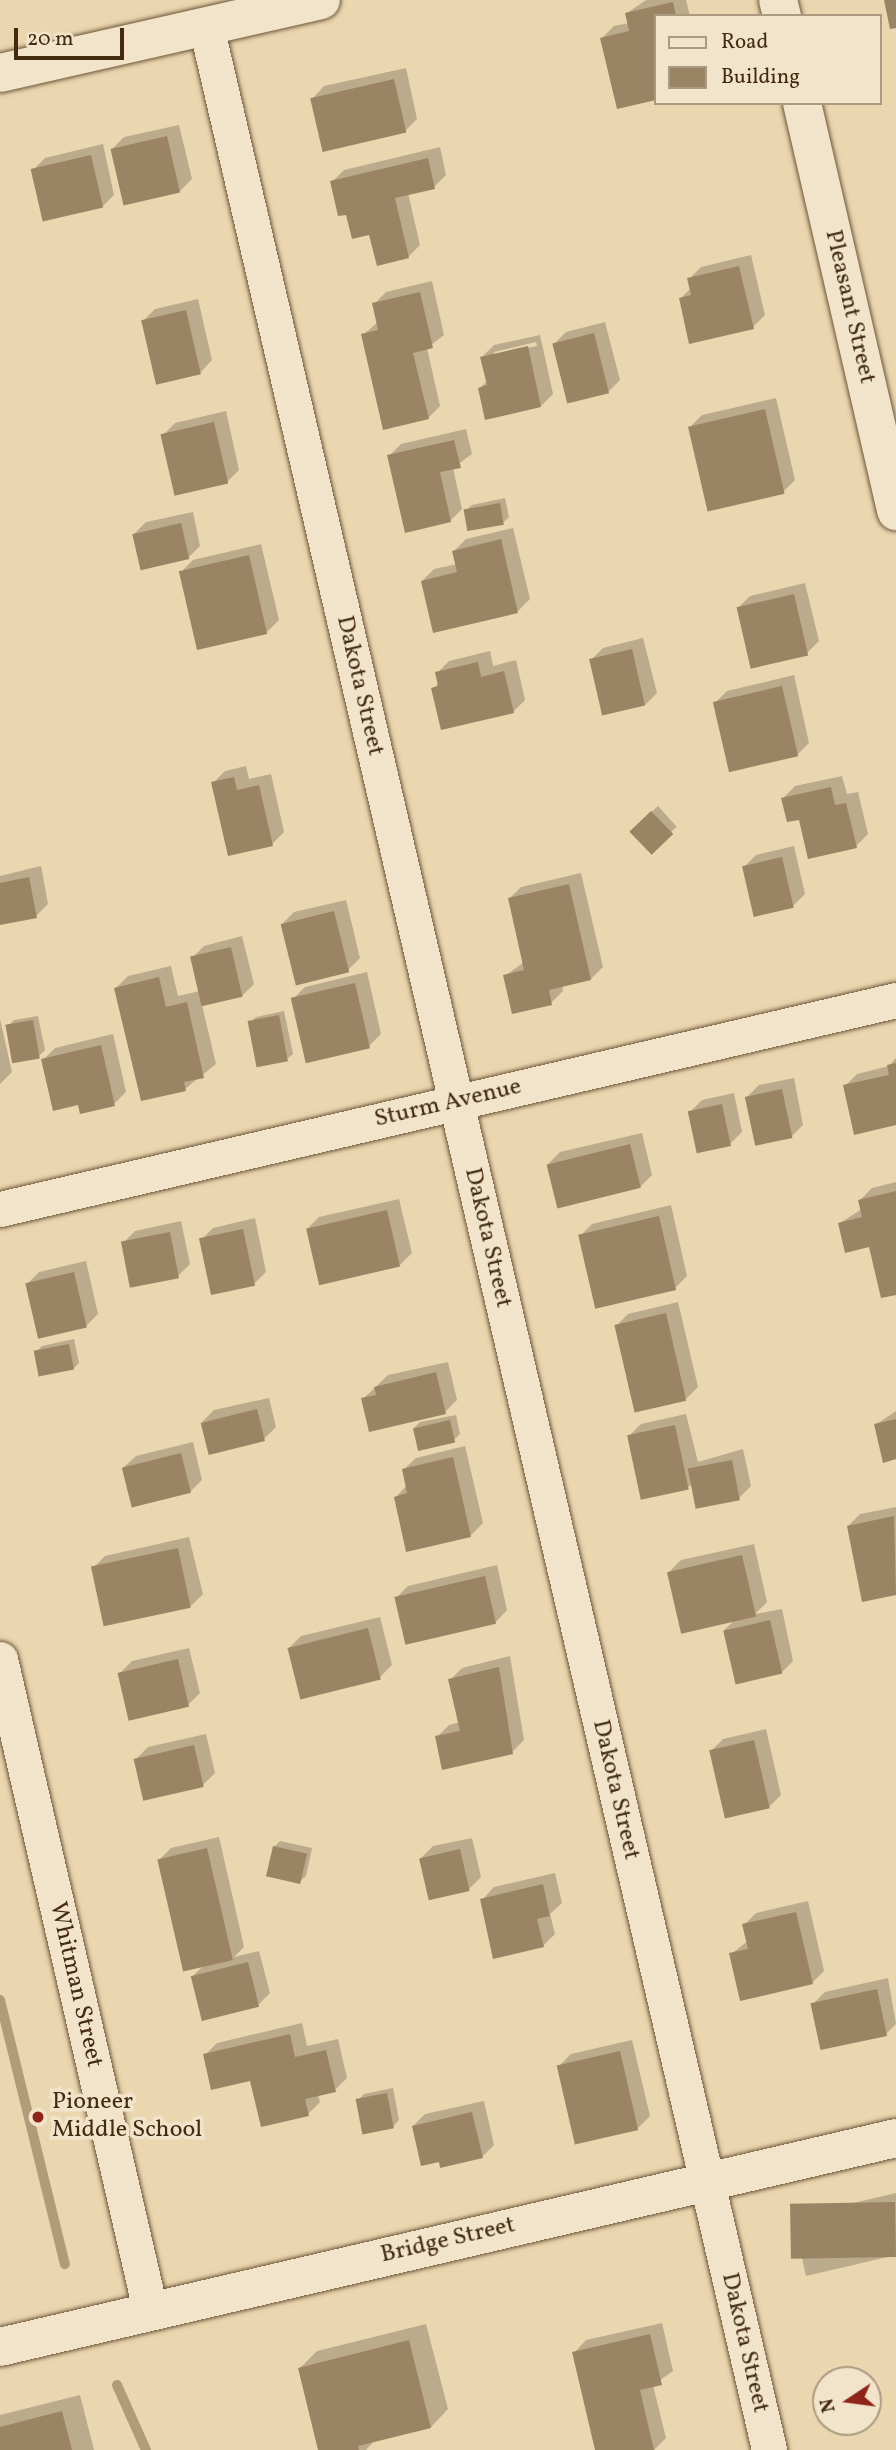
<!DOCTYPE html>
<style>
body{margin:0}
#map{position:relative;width:896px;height:2450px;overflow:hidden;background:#ead6af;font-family:Vollkorn,serif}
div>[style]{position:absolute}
.shadow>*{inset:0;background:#0003;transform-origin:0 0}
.stream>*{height:10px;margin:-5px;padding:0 5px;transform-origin:5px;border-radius:5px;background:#b19c79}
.building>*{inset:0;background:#9a8463;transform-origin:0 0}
.roads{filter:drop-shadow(0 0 2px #6d5638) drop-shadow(0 0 2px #6d5638)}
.street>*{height:35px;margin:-17.5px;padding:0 17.5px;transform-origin:17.5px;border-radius:17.5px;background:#f1e4cb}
.secondary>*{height:38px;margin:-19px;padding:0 19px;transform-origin:19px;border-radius:19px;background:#f1e4cb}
.dots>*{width:19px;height:19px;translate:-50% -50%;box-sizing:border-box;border:4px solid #f1e4cb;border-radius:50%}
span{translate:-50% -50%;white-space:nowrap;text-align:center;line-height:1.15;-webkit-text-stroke:7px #f1e4cb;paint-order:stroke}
.street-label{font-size:24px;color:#432b10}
.poi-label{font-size:24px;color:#432b10}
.left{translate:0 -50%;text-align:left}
.legend{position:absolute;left:654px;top:14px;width:228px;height:91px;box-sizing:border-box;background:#f1e4cb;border:2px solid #ab9a80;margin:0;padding:9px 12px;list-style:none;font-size:21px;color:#432b10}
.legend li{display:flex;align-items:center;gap:14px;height:35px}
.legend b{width:35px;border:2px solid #ab9a80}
.north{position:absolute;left:812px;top:2366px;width:70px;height:70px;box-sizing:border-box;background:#f1e4cb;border:2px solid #ab9a80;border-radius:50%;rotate:257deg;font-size:19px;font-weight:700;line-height:28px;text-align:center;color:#432b10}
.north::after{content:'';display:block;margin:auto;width:24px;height:32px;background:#8f2418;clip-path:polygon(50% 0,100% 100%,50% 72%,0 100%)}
.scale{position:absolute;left:14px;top:28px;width:110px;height:32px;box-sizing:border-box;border:4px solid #432b10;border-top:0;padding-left:9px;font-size:21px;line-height:24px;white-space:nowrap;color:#432b10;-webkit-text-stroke:5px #f1e4cb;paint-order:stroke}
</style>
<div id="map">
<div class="shadow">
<i style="clip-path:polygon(646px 0,686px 0,690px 16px,656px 16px,656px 98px,618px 107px,602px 38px,614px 26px,629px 23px,627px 13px)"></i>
<i style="clip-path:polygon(406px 68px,417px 119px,405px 131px,312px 99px,324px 86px)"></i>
<i style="clip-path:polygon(179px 125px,192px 179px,180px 191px,125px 204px,112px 149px,124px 137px)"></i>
<i style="clip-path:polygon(103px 144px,114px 195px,102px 207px,33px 170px,45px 158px)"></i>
<i style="clip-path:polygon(440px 147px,446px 175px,434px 187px,408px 193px,420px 245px,408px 257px,347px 213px,332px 182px,344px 170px)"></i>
<i style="clip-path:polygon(751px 255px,765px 315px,753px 327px,680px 299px,691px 288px,689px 279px,701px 267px)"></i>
<i style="clip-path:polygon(432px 281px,444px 335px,427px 348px,440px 406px,428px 418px,363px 335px,378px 322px,374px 304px,386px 292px)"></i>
<i style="clip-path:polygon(198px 299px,212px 360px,200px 373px,143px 321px,155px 309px)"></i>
<i style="clip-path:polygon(605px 322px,620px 380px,608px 392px,554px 344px,566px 332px)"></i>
<i style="clip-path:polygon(evenodd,540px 335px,553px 394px,541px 406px,480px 388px,488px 380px,482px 357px,494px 345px,540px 335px,536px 342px,537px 346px,494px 355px,494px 352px,536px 342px)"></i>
<i style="clip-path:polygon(776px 398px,795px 480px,783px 492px,690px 427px,702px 415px)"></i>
<i style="clip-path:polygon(226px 411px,239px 470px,227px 482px,163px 435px,175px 423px)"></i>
<i style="clip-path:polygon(466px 429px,472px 454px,453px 468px,462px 509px,450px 521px,389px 456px,401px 444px)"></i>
<i style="clip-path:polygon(505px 498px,509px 517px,503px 523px,466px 510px,472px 505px)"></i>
<i style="clip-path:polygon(193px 512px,200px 546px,188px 558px,134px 534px,146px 522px)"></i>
<i style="clip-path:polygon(513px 528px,530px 599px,518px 611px,422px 581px,434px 569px,457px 564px,454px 551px,466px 539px)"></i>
<i style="clip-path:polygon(261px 544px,279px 620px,267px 632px,181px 572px,193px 560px)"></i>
<i style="clip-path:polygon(805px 583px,819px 641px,807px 653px,738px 608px,750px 596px)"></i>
<i style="clip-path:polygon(643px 638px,657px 693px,645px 705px,591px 660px,603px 648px)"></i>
<i style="clip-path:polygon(490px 651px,493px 666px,516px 660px,525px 700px,513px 712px,433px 689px,439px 683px,437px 673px,449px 661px)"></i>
<i style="clip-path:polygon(794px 675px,809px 743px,797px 755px,715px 703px,727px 691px)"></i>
<i style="clip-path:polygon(246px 766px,249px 779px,271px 774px,284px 832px,272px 844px,213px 783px,225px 771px)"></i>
<i style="clip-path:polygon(842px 776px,847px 794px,858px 792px,868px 834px,856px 846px,800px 817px,783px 798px,795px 786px)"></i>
<i style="left:658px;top:806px;width:28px;height:37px;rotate:48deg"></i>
<i style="clip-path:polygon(794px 846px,805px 894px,793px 906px,744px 867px,756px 855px)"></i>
<i style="clip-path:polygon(41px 866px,48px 904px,36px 916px,0 924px,0 876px)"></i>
<i style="clip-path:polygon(581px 873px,603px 967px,591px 979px,562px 985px,563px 991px,551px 1003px,505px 976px,524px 962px,509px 899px,521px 887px)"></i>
<i style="clip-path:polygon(346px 900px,360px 958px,348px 970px,282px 924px,294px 912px)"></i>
<i style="clip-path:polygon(242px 936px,254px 984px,242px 996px,202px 1005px,216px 1064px,185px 1089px,116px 988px,128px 976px,171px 966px,178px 996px,200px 991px,192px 958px,204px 946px)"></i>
<i style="clip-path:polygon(367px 972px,381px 1034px,369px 1046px,293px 999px,305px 987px)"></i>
<i style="clip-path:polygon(284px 1011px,293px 1054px,287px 1059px,250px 1022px,256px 1017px)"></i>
<i style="clip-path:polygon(38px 1016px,45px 1050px,39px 1056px,8px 1026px,14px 1020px)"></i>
<i style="clip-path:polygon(0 1019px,12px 1072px,0 1084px)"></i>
<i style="clip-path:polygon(113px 1034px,126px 1092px,114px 1104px,79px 1103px,43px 1060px,55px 1048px)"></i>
<i style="clip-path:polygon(896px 1058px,896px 1123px,845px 1086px,857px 1074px,889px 1066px)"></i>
<i style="clip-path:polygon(794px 1078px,803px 1125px,791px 1137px,747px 1097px,759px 1085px)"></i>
<i style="clip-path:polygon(734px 1093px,742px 1132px,730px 1144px,690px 1112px,702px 1100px)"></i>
<i style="clip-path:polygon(642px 1133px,652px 1175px,640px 1187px,548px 1164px,560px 1152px)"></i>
<i style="clip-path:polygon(896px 1182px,896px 1293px,870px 1245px,840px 1223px,862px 1209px,860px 1200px,872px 1188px)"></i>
<i style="clip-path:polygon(399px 1199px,412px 1253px,400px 1265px,307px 1229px,319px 1217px)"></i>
<i style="clip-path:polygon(671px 1205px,687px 1276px,675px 1288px,580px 1236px,592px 1224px)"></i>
<i style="clip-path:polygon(255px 1218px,266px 1272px,254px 1284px,201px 1240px,213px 1228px)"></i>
<i style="clip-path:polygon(181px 1221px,190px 1264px,178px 1276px,123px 1243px,135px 1231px)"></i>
<i style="clip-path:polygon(86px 1261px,98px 1314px,86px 1326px,27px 1284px,39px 1272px)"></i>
<i style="clip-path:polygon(678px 1302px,698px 1387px,686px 1399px,616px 1326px,628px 1314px)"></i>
<i style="clip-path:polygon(74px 1339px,79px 1363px,73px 1369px,36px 1352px,42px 1346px)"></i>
<i style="clip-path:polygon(448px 1362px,457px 1400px,445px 1412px,363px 1399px,388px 1375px)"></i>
<i style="clip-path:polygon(269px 1398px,276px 1427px,264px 1439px,202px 1422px,214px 1410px)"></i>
<i style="clip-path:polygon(896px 1411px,896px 1458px,875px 1425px)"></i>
<i style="clip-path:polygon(686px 1414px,698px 1462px,743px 1449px,751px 1486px,739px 1498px,692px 1483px,689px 1487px,629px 1436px,641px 1424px)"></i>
<i style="clip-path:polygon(456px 1415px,460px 1434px,454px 1440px,414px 1428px,420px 1422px)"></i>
<i style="clip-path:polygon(193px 1442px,202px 1480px,190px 1492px,123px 1468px,136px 1456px)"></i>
<i style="clip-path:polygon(465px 1446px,483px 1523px,471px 1535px,408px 1550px,396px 1497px,407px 1485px,403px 1470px,416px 1458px)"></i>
<i style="clip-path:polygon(896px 1507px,896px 1593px,864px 1600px,848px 1526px,860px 1514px)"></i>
<i style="clip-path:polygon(189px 1537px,203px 1594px,191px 1606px,93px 1568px,105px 1556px)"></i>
<i style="clip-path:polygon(754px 1544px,767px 1602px,755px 1614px,782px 1609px,793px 1661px,781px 1673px,724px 1630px,736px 1619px,669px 1572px,681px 1560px)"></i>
<i style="clip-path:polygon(497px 1565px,507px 1610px,495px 1623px,396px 1598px,408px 1586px)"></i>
<i style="clip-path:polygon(380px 1617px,392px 1665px,380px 1677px,289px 1648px,301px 1636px)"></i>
<i style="clip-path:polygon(189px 1648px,200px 1693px,188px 1705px,120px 1673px,132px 1661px)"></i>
<i style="clip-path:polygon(510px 1656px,524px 1740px,512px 1752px,437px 1737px,449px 1725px,460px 1722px,450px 1680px,462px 1668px)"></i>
<i style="clip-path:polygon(766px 1729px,781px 1795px,769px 1807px,711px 1751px,723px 1739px)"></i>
<i style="clip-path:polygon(206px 1734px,215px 1773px,203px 1785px,136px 1759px,148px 1747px)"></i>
<i style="clip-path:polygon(219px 1837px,244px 1947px,234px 1957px,259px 1951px,270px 1993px,258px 2005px,193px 1976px,204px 1965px,159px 1860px,171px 1848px)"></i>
<i style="clip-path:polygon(472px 1838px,481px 1877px,469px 1889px,421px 1858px,433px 1846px)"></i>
<i style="clip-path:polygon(280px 1841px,312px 1848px,306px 1876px,300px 1881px,274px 1847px)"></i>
<i style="clip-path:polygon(555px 1873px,562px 1903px,550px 1914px,555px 1934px,543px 1946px,482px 1900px,494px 1887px)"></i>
<i style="clip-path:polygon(808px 1901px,824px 1971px,812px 1983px,731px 1954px,748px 1941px,744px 1925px,756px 1913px)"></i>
<i style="clip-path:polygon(888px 1978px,896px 2024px,886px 2034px,813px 2004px,825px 1992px)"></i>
<i style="clip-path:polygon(302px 2023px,307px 2046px,338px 2039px,347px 2078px,335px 2090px,318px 2094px,320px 2102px,308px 2114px,205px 2055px,217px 2043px)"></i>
<i style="clip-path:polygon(632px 2040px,650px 2116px,638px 2128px,559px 2066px,571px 2054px)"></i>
<i style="clip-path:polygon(393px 2088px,399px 2120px,394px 2126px,358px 2100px,364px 2094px)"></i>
<i style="clip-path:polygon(484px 2101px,494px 2145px,482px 2157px,440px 2160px,413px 2126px,425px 2114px)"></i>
<i style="clip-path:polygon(896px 2193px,896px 2255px,806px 2276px,795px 2226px,807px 2214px)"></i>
<i style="clip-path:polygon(662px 2323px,673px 2371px,653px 2385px,666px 2438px,654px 2450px,597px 2450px,574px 2353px,586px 2340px)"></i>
<i style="clip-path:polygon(426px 2324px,448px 2409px,431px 2427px,375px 2440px,366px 2450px,320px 2450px,300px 2368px,317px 2351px)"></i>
<i style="clip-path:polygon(80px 2395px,94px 2450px,0 2450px,0 2415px)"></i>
</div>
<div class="stream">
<i style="left:0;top:2000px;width:272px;rotate:76.2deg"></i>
<i style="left:117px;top:2385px;width:71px;rotate:66deg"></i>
</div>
<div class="building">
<i style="clip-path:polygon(884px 0,896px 0,896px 28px,890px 29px)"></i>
<i style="clip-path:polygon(673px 2px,676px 16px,656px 16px,656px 100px,617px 109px,600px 38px,629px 31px,625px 13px)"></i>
<i style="left:394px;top:79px;width:55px;height:86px;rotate:77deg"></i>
<i style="left:167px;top:136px;width:58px;height:58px;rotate:77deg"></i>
<i style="left:91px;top:155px;width:54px;height:62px;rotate:77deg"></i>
<i style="clip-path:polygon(428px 158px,435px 189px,395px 198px,409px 258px,377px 266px,369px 235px,352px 239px,346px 215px,338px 216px,330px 181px)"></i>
<i style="clip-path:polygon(739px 266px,754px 329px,689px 344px,679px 298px,691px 295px,687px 278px)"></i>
<i style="clip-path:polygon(420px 292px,433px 348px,413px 353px,429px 419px,383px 430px,361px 334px,378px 330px,372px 303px)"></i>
<i style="left:186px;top:310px;width:66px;height:46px;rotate:77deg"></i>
<i style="left:594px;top:333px;width:62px;height:43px;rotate:76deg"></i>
<i style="clip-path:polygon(528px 346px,541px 407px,485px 420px,478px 388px,487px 385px,480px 357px)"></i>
<i style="left:765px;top:409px;width:87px;height:79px;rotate:77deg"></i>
<i style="left:214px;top:422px;width:63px;height:55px;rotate:77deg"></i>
<i style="clip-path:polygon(454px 440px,461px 468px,440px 472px,451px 522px,405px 533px,387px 455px)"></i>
<i style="left:500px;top:503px;width:22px;height:37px;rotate:80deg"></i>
<i style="left:181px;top:523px;width:37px;height:50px;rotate:77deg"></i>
<i style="clip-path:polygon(501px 539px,518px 613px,433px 633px,421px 581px,457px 572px,452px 551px)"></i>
<i style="left:249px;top:555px;width:81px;height:72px;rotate:77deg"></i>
<i style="left:794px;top:594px;width:63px;height:59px;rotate:77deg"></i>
<i style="left:632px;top:649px;width:58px;height:44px;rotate:77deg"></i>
<i style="clip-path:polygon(478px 662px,481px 677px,504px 671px,514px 713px,441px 730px,431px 688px,438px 686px,435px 672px)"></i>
<i style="left:782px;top:686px;width:72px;height:71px;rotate:77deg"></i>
<i style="clip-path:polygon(234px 777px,237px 790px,259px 785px,273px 846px,228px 856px,211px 782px)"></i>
<i style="clip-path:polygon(831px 787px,835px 805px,846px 803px,857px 848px,808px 859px,799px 820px,787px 822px,781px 798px)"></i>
<i style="left:651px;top:811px;width:32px;height:30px;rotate:46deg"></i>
<i style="left:782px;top:857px;width:52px;height:41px;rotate:77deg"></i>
<i style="clip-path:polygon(29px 877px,37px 918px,0 925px,0 883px)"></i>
<i style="clip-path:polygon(569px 884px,591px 980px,549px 990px,552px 1005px,512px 1014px,503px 975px,524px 970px,508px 898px)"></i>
<i style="left:334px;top:911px;width:63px;height:55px;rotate:76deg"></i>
<i style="left:231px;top:947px;width:51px;height:42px;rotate:77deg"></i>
<i style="clip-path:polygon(159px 977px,166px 1007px,187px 1002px,204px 1078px,184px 1082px,186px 1091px,141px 1101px,114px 988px)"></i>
<i style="left:355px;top:983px;width:67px;height:66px;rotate:77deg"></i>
<i style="left:279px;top:1015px;width:47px;height:32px;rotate:79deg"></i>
<i style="left:33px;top:1020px;width:39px;height:28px;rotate:80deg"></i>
<i style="clip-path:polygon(101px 1045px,115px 1106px,80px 1114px,78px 1105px,53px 1111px,41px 1059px)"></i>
<i style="clip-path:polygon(896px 1063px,896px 1125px,854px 1135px,843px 1085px,889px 1075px,887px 1065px)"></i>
<i style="left:782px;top:1089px;width:50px;height:38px;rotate:78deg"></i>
<i style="left:722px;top:1104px;width:43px;height:35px;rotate:78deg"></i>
<i style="left:630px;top:1144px;width:45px;height:86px;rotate:76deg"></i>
<i style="clip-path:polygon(896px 1191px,896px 1295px,881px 1298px,869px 1247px,845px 1253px,838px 1223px,862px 1217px,858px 1200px)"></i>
<i style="left:387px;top:1210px;width:58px;height:83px;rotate:77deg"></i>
<i style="left:659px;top:1216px;width:76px;height:83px;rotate:77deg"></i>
<i style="left:243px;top:1229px;width:58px;height:45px;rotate:78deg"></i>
<i style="left:170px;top:1232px;width:47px;height:50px;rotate:79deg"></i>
<i style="left:74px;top:1272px;width:57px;height:50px;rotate:77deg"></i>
<i style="left:666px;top:1313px;width:90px;height:53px;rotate:77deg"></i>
<i style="left:69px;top:1344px;width:26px;height:36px;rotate:79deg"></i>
<i style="clip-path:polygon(436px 1372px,446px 1414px,369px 1432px,361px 1398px,376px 1395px,374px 1387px)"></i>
<i style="left:257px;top:1409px;width:33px;height:58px;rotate:76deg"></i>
<i style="clip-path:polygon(896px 1419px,896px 1459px,883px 1463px,874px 1424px)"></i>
<i style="left:450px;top:1420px;width:23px;height:38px;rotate:77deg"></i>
<i style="left:675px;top:1425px;width:66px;height:49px;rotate:78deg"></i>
<i style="left:181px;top:1453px;width:41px;height:61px;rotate:76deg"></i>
<i style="clip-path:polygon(453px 1457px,471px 1537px,406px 1552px,394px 1497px,407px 1493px,402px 1469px)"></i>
<i style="left:732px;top:1460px;width:41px;height:45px;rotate:79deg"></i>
<i style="clip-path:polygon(894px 1516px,896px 1595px,862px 1602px,847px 1526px)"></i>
<i style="left:178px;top:1548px;width:61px;height:89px;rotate:78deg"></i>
<i style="left:742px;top:1555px;width:63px;height:77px;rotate:77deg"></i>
<i style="left:485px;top:1576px;width:49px;height:93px;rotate:77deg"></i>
<i style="left:770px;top:1620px;width:55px;height:48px;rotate:77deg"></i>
<i style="left:368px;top:1628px;width:53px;height:83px;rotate:76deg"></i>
<i style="left:178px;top:1659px;width:49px;height:62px;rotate:77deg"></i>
<i style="clip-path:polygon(499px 1667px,513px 1754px,442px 1770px,435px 1736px,460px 1731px,448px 1679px)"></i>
<i style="left:754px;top:1740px;width:70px;height:46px;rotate:77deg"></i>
<i style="left:194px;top:1745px;width:43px;height:62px;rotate:77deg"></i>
<i style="left:273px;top:1846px;width:35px;height:31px;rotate:13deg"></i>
<i style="left:207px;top:1848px;width:115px;height:51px;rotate:77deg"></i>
<i style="left:460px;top:1849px;width:43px;height:42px;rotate:77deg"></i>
<i style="clip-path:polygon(543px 1884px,550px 1916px,537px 1919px,544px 1947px,493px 1959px,480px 1899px)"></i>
<i style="clip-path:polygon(796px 1912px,813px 1984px,740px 2001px,729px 1953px,748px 1949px,742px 1924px)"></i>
<i style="left:248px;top:1962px;width:46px;height:59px;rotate:76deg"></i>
<i style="left:877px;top:1989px;width:48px;height:68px;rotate:78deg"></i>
<i style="clip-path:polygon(290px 2034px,295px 2057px,326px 2050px,336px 2092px,305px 2099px,309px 2116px,261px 2127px,250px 2081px,211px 2090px,203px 2054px)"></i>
<i style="left:620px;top:2051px;width:81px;height:65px;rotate:77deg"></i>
<i style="left:387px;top:2093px;width:36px;height:32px;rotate:79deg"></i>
<i style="clip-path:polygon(472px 2112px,483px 2158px,440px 2168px,439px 2162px,421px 2166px,412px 2126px)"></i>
<i style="left:895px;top:2202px;width:55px;height:105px;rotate:89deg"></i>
<i style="clip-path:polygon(650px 2334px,662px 2385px,640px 2390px,654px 2450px,595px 2450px,572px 2352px)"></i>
<i style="clip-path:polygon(409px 2340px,431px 2428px,358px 2446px,359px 2450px,318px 2450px,298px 2368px)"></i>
<i style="clip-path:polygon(62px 2411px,72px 2450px,0 2450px,0 2427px)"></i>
</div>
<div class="roads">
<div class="street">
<i style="left:206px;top:26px;width:2489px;rotate:76.92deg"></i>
<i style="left:0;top:1209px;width:920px;rotate:-13.13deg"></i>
<i style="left:0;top:1659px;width:668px;rotate:77.02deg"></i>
</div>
<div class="secondary">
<i style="left:778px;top:0;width:16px;rotate:76deg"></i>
<i style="left:0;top:73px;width:329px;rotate:-12.8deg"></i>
<i style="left:802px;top:103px;width:419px;rotate:77deg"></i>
<i style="left:0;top:2347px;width:920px;rotate:-13.13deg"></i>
</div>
</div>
<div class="dots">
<i style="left:38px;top:2117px;background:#8f2418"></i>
</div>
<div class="street-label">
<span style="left:849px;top:307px;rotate:77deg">Pleasant Street</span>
<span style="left:359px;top:686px;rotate:77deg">Dakota Street</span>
<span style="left:448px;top:1104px;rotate:-13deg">Sturm Avenue</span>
<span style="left:487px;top:1238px;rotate:77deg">Dakota Street</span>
<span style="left:615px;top:1790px;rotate:77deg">Dakota Street</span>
<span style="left:75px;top:1985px;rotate:77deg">Whitman Street</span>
<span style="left:448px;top:2241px;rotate:-13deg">Bridge Street</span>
<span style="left:744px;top:2343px;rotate:77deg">Dakota Street</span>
</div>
<div class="poi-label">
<span class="left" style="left:52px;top:2117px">Pioneer<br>Middle School</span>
</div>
<ul class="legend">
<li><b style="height:9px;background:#f1e4cb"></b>Road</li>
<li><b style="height:19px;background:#9a8463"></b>Building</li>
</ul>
<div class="north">N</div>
<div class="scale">20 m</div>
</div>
